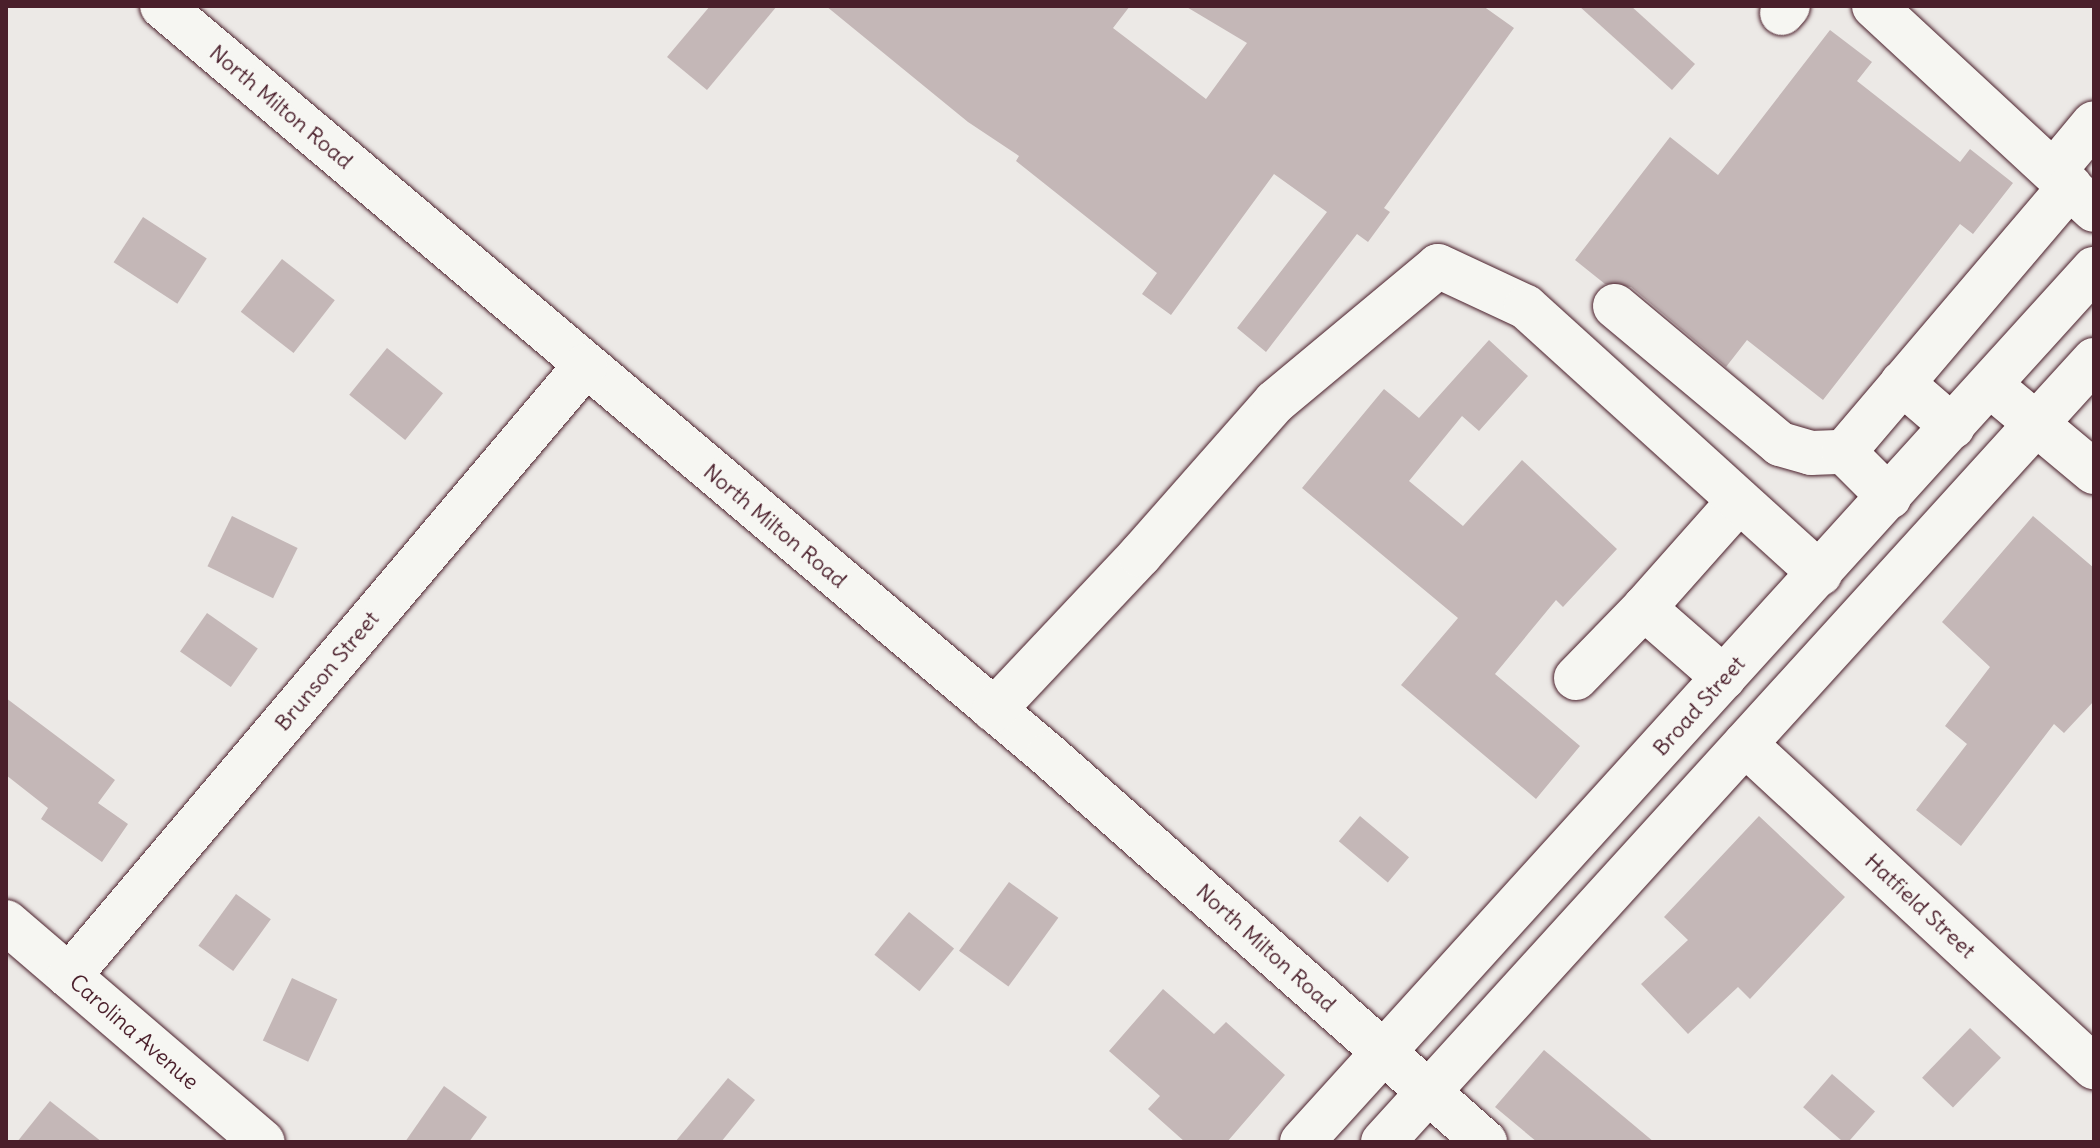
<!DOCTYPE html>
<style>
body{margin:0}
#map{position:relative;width:2100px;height:1148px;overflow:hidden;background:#ece9e6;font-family:Delius,sans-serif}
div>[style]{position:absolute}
.building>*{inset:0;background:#c4b7b7;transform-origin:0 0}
.roads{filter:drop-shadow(0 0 2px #4a1f2b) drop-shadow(0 0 2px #4a1f2b)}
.minor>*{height:44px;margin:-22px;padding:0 22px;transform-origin:22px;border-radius:22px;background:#f6f6f2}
.major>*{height:44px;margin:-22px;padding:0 22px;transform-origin:22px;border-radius:22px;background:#f6f6f2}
span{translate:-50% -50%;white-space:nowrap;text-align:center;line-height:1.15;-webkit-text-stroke:7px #f6f6f2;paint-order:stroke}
.street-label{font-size:22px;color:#4a1f2b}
.frame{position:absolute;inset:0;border:8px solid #4a1f2b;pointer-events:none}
</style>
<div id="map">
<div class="building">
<i style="clip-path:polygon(710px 6px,777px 6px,707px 90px,667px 57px)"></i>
<i style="clip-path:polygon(826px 6px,1130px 6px,1113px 28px,1206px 99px,1247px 43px,1185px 6px,1483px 6px,1514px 28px,1384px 208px,1390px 212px,1368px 242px,1357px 234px,1266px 352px,1237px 328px,1327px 212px,1274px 174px,1171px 315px,1142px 294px,1157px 273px,1016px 161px,1019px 156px,968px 122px)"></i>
<i style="clip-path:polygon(1579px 6px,1631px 6px,1695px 64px,1672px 90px)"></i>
<i style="clip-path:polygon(1830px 30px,1872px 62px,1857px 81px,1960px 162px,1970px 149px,2013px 183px,1973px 234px,1960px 224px,1823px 400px,1747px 340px,1726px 367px,1631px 287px,1605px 284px,1575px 260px,1670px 137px,1718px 175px)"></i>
<i style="left:143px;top:217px;width:76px;height:54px;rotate:33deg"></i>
<i style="left:282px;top:259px;width:67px;height:67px;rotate:38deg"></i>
<i style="clip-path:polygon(1489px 340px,1528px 376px,1479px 431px,1462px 416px,1409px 481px,1463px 526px,1522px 460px,1617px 549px,1563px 607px,1556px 600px,1495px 674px,1580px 746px,1536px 799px,1401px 685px,1458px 618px,1302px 488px,1384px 389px,1419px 418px)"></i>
<i style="left:387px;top:348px;width:72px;height:60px;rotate:39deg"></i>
<i style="left:232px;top:516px;width:73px;height:56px;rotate:26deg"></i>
<i style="clip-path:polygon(2033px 516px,2094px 568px,2094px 701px,2064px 733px,2054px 724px,1961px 846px,1916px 810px,1967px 744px,1945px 726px,1990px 667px,1942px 622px)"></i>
<i style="left:207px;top:613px;width:62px;height:47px;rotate:35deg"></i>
<i style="clip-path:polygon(6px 698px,115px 780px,98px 803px,128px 824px,102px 862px,41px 819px,48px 808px,6px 775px)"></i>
<i style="left:1360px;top:816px;width:64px;height:33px;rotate:40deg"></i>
<i style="clip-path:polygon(1759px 816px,1845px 897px,1750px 999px,1738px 987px,1688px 1034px,1641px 984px,1688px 940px,1664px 917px)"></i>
<i style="left:1009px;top:882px;width:61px;height:85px;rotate:36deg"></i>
<i style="left:236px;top:894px;width:43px;height:64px;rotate:36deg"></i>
<i style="left:909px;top:912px;width:58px;height:55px;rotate:39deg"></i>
<i style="left:292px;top:978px;width:50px;height:69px;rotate:25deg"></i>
<i style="clip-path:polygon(1163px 989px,1214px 1034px,1226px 1022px,1285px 1075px,1227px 1142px,1185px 1142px,1148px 1109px,1160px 1096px,1109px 1051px)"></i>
<i style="left:1970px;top:1028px;width:43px;height:69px;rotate:44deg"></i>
<i style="clip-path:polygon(1544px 1050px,1654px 1142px,1537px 1142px,1495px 1107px)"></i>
<i style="left:1832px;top:1074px;width:57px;height:44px;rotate:41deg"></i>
<i style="clip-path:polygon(728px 1078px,755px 1100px,721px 1142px,675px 1142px)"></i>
<i style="clip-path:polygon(444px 1086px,487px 1117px,469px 1142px,405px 1142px)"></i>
<i style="clip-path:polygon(50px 1101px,102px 1142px,17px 1142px)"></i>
</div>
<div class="roads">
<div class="minor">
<i style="left:162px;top:6px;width:1160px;rotate:40.21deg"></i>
<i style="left:1048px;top:755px;width:584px;rotate:41.53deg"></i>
<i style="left:1874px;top:6px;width:300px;rotate:42.8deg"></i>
<i style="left:1782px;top:13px;width:9px;rotate:-49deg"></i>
<i style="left:2054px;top:171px;width:62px;rotate:-50.2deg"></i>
<i style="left:1615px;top:306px;width:215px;rotate:39.9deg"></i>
<i style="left:1780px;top:444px;width:32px;rotate:16deg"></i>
<i style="left:1811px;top:453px;width:33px;rotate:-2deg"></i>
<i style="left:1844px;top:452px;width:349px;rotate:-49.6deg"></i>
<i style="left:1902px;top:383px;width:67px;rotate:40.8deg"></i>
<i style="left:1991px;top:386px;width:134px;rotate:39.9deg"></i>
<i style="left:1844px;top:452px;width:64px;rotate:45deg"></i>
<i style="left:1644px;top:608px;width:143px;rotate:-48.4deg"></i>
<i style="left:1576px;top:678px;width:98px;rotate:-45.8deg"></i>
<i style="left:1644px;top:608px;width:106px;rotate:41.2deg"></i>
<i style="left:994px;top:710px;width:213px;rotate:-46.7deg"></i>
<i style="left:1140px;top:555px;width:204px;rotate:-48.6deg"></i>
<i style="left:1275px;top:402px;width:212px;rotate:-39.8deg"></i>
<i style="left:1438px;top:266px;width:97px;rotate:25deg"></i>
<i style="left:1526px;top:307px;width:397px;rotate:42.2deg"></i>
<i style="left:1745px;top:744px;width:476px;rotate:42.8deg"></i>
<i style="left:6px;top:922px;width:338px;rotate:40.6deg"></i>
<i style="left:69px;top:976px;width:799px;rotate:-49.77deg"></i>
</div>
<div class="major">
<i style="left:1302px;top:1142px;width:1179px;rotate:-47.79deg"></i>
<i style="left:1383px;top:1142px;width:1057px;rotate:-47.72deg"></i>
</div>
</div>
<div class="street-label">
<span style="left:281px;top:107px;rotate:40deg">North Milton Road</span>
<span style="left:775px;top:526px;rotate:40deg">North Milton Road</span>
<span style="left:327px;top:671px;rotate:-50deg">Brunson Street</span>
<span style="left:1699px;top:706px;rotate:-48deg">Broad Street</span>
<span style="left:1920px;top:906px;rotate:43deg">Hatfield Street</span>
<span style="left:1266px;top:948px;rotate:42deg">North Milton Road</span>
<span style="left:134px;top:1032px;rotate:41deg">Carolina Avenue</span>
</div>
<div class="frame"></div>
</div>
